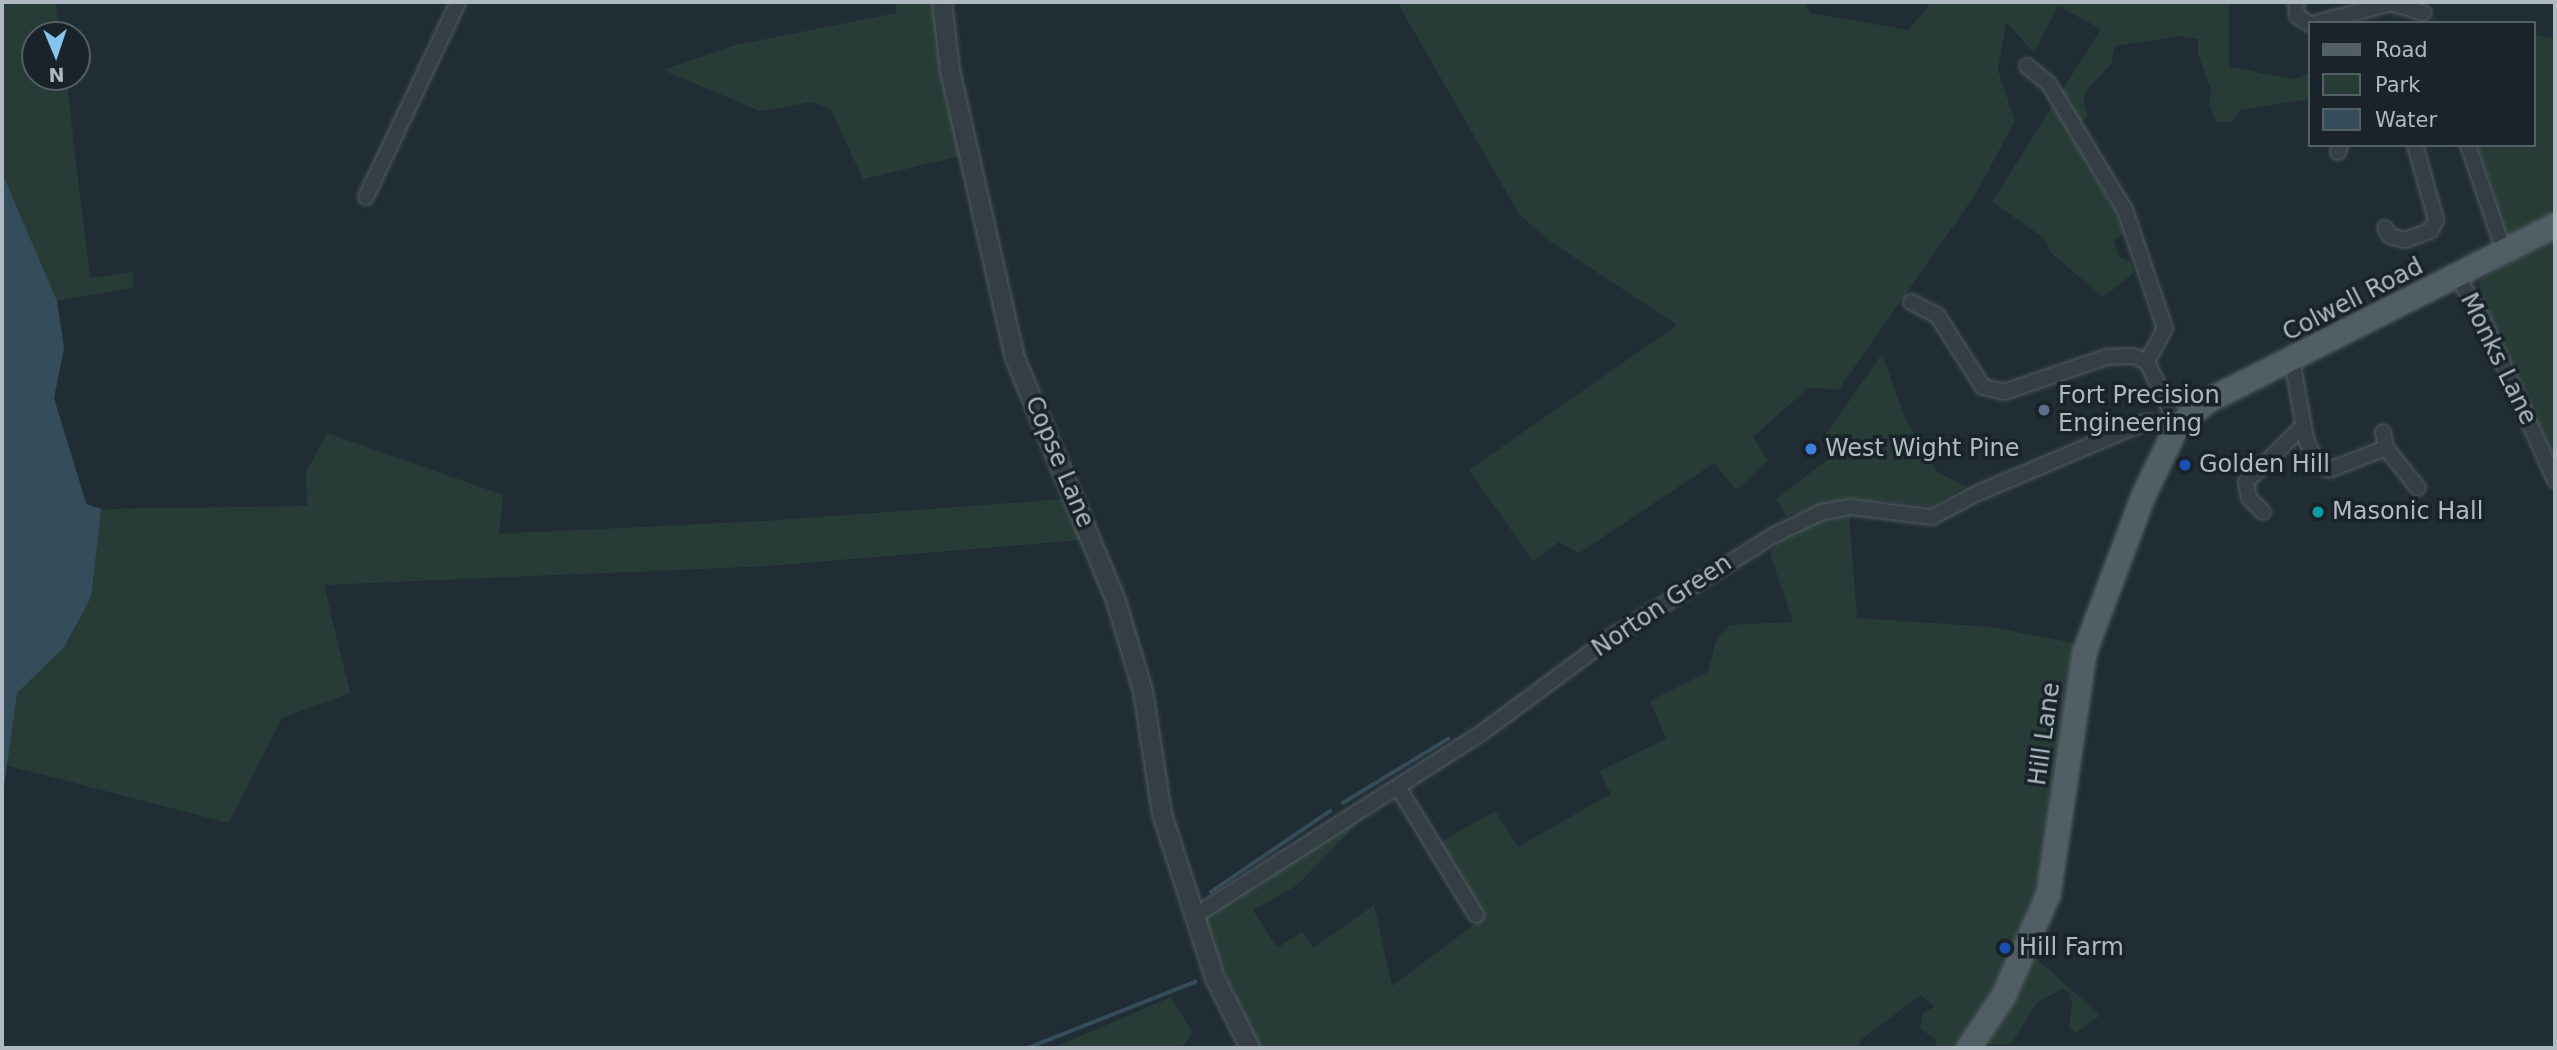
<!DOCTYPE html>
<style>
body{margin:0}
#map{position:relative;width:2557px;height:1050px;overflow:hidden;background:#212d34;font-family:"DejaVu Sans",sans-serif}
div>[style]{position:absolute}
.green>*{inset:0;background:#283c37}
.water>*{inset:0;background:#354c5a}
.stream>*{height:3.5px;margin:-1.75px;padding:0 1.75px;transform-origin:1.75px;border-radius:1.75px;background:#354c5a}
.roads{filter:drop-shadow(0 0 2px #515c62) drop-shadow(0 0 2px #515c62)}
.minor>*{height:14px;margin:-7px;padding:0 7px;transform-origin:7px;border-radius:7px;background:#343e44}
.tertiary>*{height:18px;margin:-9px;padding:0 9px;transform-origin:9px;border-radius:9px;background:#343e44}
.primary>*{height:23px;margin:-11.5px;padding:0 11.5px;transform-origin:11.5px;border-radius:11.5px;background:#525e65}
.dots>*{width:19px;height:19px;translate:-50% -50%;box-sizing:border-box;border:4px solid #192329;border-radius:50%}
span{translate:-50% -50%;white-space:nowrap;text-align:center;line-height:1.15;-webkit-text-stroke:7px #192329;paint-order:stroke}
.street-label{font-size:24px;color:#aeb9c1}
.poi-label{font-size:24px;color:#aeb9c1}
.left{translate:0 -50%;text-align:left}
.frame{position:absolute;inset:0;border:4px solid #aeb9c1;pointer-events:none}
.legend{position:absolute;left:2308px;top:21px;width:228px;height:126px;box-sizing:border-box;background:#192329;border:2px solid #555f66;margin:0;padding:9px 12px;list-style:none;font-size:21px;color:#aeb9c1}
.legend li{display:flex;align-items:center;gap:14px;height:35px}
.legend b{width:35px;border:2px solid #555f66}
.north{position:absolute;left:21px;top:21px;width:70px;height:70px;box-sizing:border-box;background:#192329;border:2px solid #555f66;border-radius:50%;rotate:178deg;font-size:19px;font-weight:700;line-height:28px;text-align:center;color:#aeb9c1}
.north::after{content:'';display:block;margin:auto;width:24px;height:32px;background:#86c4ee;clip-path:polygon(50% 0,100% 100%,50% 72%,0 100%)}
</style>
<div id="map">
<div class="green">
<i style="clip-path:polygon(2px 2px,55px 2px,60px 35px,35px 35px,35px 77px,66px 77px,90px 278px,133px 272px,134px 287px,57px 301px,64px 348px,54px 398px,87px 504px,101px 509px,307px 506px,306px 472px,327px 433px,503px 495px,499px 534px,765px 521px,1066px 499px,1081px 540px,767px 566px,324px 585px,350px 693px,282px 718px,229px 823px,9px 766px,2px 755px)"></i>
<i style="clip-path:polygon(895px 2px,933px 2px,940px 70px,960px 156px,863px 179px,831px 110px,812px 102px,760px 111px,663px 70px,732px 46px,897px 13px)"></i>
<i style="clip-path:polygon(1397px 2px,1805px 2px,1810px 13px,1908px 30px,1932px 2px,2229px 2px,2229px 67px,2294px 79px,2310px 73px,2310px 99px,2240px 110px,2232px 122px,2216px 122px,2209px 104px,2211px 90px,2198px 54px,2198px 39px,2181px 36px,2115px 46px,2111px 64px,2087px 89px,2083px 101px,2088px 116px,2070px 132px,2126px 231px,2114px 240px,2119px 257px,2131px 262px,2134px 273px,2103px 297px,2050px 252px,2044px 238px,1992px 202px,2101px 29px,2058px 6px,2034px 53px,2006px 22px,1998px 70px,2015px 121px,1975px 195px,1839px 389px,1808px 388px,1753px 437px,1768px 461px,1736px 490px,1714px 463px,1579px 553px,1559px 542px,1533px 561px,1469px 470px,1677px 325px,1548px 240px,1519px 214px)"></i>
<i style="clip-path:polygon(2534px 34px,2555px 39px,2555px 218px,2503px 248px,2487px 200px,2497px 204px,2477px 145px,2534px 145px)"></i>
<i style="clip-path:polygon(2555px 235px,2555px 460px,2479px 290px,2481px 279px)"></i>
<i style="clip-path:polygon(1882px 354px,1904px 416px,1936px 471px,1966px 487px,1930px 506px,1849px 498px,1786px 516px,1776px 499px,1834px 455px,1824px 437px)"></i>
<i style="clip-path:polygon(1849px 515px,1857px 618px,1992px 627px,2077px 644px,2039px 891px,1978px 1048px,1934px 1048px,1937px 1041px,1920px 1028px,1923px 1013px,1934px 1007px,1921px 995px,1859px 1041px,1861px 1048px,1259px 1048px,1199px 913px,1352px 816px,1357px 824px,1296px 886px,1253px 910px,1277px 948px,1302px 932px,1313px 948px,1374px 905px,1392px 986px,1483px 918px,1434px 846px,1495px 811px,1518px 847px,1611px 794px,1599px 771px,1666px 739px,1650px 701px,1708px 672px,1717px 638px,1730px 625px,1793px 622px,1770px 554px,1783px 536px,1823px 519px)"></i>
<i style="clip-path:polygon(2030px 953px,2100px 1015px,2076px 1033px,2069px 1028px,2072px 1005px,2069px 992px,2062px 989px,2037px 1003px,2011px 1044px,1991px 1045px,1980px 1038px)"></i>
<i style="clip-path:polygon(1171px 997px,1192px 1032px,1182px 1048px,1053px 1048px)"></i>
</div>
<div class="water">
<i style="clip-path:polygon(2px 173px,57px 301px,64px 348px,54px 398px,86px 504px,101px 509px,91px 597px,64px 647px,17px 693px,2px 802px)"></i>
</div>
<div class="stream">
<i style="left:1343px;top:803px;width:123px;rotate:-31.4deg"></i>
<i style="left:1211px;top:892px;width:144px;rotate:-34.2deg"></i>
<i style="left:1028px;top:1048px;width:180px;rotate:-21.6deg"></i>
</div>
<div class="roads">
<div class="minor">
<i style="left:2296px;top:2px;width:14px;rotate:86deg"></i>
<i style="left:2297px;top:16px;width:15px;rotate:32deg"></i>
<i style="left:2316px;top:23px;width:78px;rotate:-14.9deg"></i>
<i style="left:2391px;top:3px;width:34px;rotate:17deg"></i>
<i style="left:2027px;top:66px;width:28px;rotate:39deg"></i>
<i style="left:2049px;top:84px;width:147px;rotate:58.9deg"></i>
<i style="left:2125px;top:210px;width:125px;rotate:71.3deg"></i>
<i style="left:2165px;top:328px;width:38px;rotate:118deg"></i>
<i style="left:2468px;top:145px;width:109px;rotate:71.2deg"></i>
<i style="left:2338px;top:152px;width:7px;rotate:-74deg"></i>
<i style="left:366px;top:197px;width:216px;rotate:-64.7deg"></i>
<i style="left:2385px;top:228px;width:9px;rotate:58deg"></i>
<i style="left:2390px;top:236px;width:16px;rotate:15deg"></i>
<i style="left:2405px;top:240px;width:27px;rotate:-20deg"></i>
<i style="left:2430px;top:231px;width:13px;rotate:-61deg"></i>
<i style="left:2436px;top:220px;width:78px;rotate:-105.6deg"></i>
<i style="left:2457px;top:276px;width:48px;rotate:58.6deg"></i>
<i style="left:2482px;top:317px;width:179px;rotate:65.9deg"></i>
<i style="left:1911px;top:302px;width:29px;rotate:27deg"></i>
<i style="left:1937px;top:315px;width:85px;rotate:57.4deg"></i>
<i style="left:1983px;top:387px;width:22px;rotate:13deg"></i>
<i style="left:2004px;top:392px;width:109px;rotate:-18.8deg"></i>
<i style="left:2107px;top:357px;width:26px;rotate:-2deg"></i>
<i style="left:2133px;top:356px;width:15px;rotate:23deg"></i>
<i style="left:2147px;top:362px;width:70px;rotate:64.5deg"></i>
<i style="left:2292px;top:360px;width:80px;rotate:80deg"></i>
<i style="left:2306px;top:439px;width:23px;rotate:67deg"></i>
<i style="left:2315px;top:460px;width:17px;rotate:36deg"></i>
<i style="left:2329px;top:470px;width:61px;rotate:-21.1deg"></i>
<i style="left:2386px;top:448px;width:51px;rotate:51.3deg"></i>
<i style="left:2383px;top:432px;width:16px;rotate:79deg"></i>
<i style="left:2263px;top:512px;width:20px;rotate:-135deg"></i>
<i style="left:2249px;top:498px;width:16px;rotate:-101deg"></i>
<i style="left:2246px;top:482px;width:80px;rotate:-44.5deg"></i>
<i style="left:1398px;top:787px;width:150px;rotate:58.6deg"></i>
<i style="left:1193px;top:917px;width:344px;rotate:-32.5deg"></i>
<i style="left:1483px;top:732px;width:158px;rotate:-36.5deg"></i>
<i style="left:1610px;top:638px;width:194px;rotate:-32.1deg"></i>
<i style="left:1774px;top:535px;width:53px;rotate:-25.6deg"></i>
<i style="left:1822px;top:512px;width:28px;rotate:-10deg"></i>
<i style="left:1850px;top:507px;width:83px;rotate:7deg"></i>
<i style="left:1932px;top:517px;width:52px;rotate:-27.6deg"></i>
<i style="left:1978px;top:493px;width:181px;rotate:-23deg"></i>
<i style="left:2145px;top:422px;width:32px;rotate:5deg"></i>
</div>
<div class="tertiary">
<i style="left:942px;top:2px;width:68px;rotate:83.3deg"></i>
<i style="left:950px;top:70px;width:295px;rotate:77.3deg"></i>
<i style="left:1015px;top:358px;width:263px;rotate:67.4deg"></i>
<i style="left:1116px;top:601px;width:94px;rotate:73.3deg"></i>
<i style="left:1143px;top:691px;width:124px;rotate:81.2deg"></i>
<i style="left:1162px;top:814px;width:172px;rotate:72.1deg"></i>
<i style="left:1215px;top:978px;width:78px;rotate:63.4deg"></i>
</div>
<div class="primary">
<i style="left:1968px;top:1048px;width:63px;rotate:-56.1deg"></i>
<i style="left:2003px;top:996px;width:111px;rotate:-66.2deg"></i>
<i style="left:2048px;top:894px;width:245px;rotate:-81.5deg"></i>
<i style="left:2084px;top:652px;width:168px;rotate:-69.4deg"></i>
<i style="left:2143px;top:495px;width:78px;rotate:-64.1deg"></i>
<i style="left:2177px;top:425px;width:40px;rotate:-39deg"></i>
<i style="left:2208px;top:400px;width:389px;rotate:-26.8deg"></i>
</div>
</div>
<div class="dots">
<i style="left:2044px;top:410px;background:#5c6f8a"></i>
<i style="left:1811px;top:449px;background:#3f7fe0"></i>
<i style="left:2185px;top:465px;background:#1a4fb4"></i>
<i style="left:2318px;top:512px;background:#0f9aa8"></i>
<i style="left:2005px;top:948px;background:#1a4fb4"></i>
</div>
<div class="street-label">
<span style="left:2353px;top:300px;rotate:-27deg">Colwell Road</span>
<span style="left:2498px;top:359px;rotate:64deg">Monks Lane</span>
<span style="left:1059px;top:462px;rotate:67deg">Copse Lane</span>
<span style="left:1662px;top:606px;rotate:-34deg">Norton Green</span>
<span style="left:2045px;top:734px;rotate:-82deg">Hill Lane</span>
</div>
<div class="poi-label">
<span class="left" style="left:2058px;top:410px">Fort Precision<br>Engineering</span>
<span class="left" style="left:1825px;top:449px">West Wight Pine</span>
<span class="left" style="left:2199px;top:465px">Golden Hill</span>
<span class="left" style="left:2332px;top:512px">Masonic Hall</span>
<span class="left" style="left:2019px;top:948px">Hill Farm</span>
</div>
<div class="frame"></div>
<ul class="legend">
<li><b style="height:9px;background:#525e65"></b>Road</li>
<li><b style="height:19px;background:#283c37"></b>Park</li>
<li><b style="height:19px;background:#354c5a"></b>Water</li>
</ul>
<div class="north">N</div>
</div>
